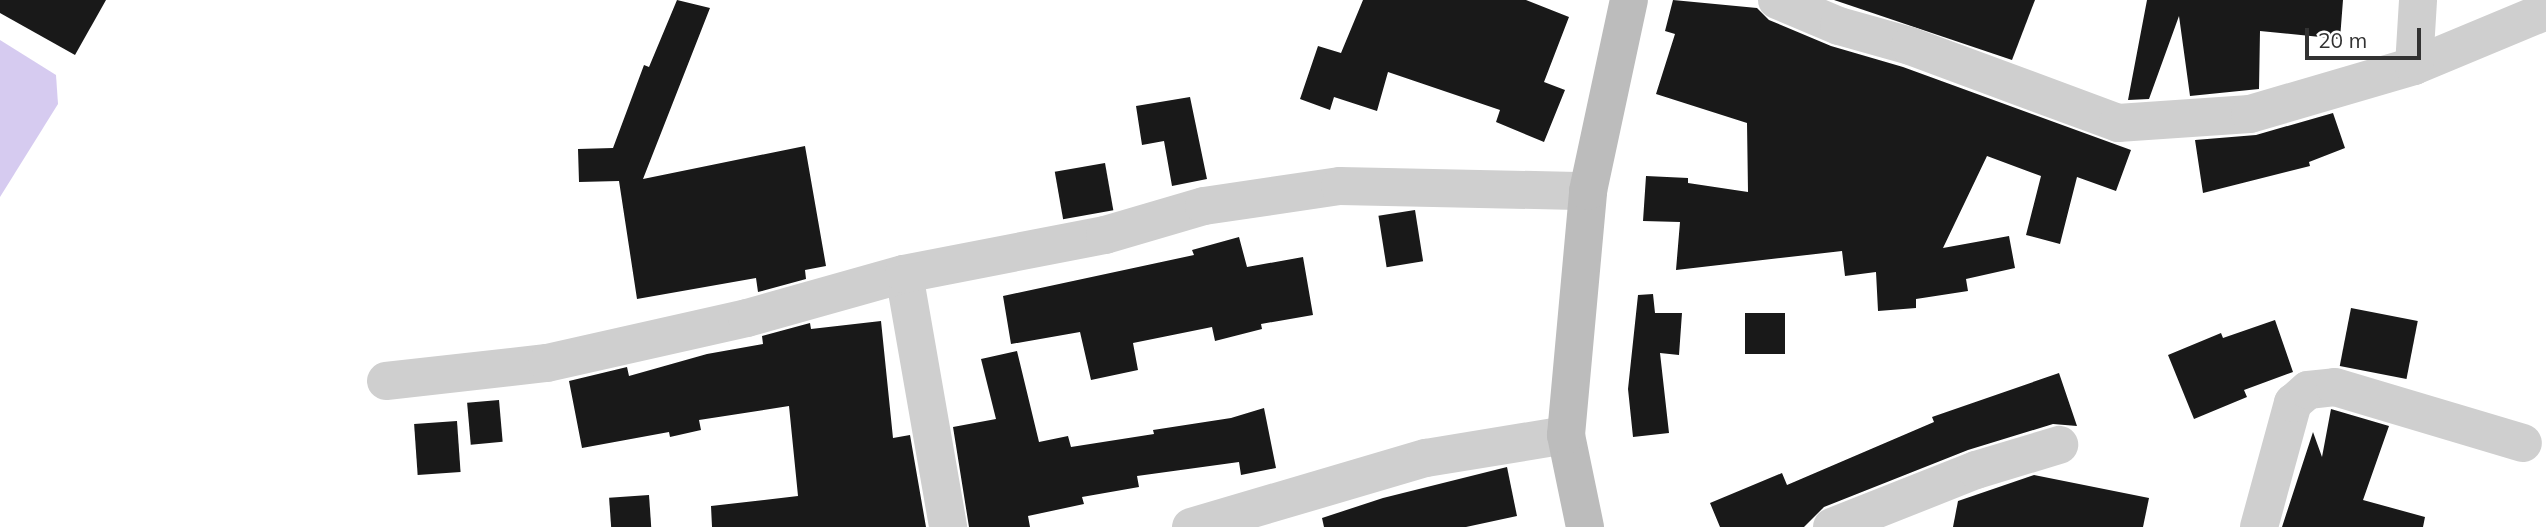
<!DOCTYPE html>
<style>
body{margin:0}
#map{position:relative;width:2546px;height:527px;overflow:hidden;background:#fff;font-family:Mulish,sans-serif}
div>[style]{position:absolute}
.water>*{inset:0;background:#d6cbf0}
.building>*{inset:0;background:#191919;transform-origin:0 0}
.street>*{height:38px;margin:-19px;padding:0 19px;transform-origin:19px;border-radius:19px;background:#cfcfcf}
.secondary>*{height:38px;margin:-19px;padding:0 19px;transform-origin:19px;border-radius:19px;background:#bcbcbc}
span{translate:-50% -50%;white-space:nowrap;text-align:center;line-height:1.15;-webkit-text-stroke:7px #fff;paint-order:stroke}
.scale{position:absolute;left:2305px;top:28px;width:116px;height:32px;box-sizing:border-box;border:4px solid #323232;border-top:0;padding-left:9px;font-size:21px;line-height:24px;white-space:nowrap;color:#323232;-webkit-text-stroke:5px #fff;paint-order:stroke}
</style>
<div id="map">
<div class="water">
<i style="clip-path:polygon(0 40px,56px 75px,58px 104px,0 197px)"></i>
</div>
<div class="building">
<i style="clip-path:polygon(0 0,106px 0,75px 55px,0 13px)"></i>
<i style="clip-path:polygon(677px 0,710px 8px,643px 179px,805px 146px,826px 266px,805px 270px,806px 279px,758px 292px,756px 278px,637px 299px,619px 181px,579px 182px,578px 149px,613px 148px,644px 65px,649px 67px)"></i>
<i style="clip-path:polygon(1363px 0,1526px 0,1569px 17px,1544px 82px,1565px 90px,1544px 142px,1496px 122px,1500px 110px,1388px 72px,1377px 111px,1334px 97px,1330px 110px,1300px 99px,1318px 46px,1341px 53px)"></i>
<i style="clip-path:polygon(1673px 0,1757px 8px,1769px 20px,1831px 46px,1903px 67px,2131px 150px,2116px 191px,2077px 177px,2060px 244px,2026px 235px,2041px 176px,1987px 156px,1943px 248px,2009px 236px,2015px 268px,1966px 279px,1968px 291px,1916px 299px,1916px 308px,1878px 311px,1876px 272px,1845px 276px,1842px 251px,1676px 270px,1680px 222px,1643px 221px,1646px 176px,1688px 178px,1688px 183px,1748px 192px,1747px 123px,1656px 94px,1675px 34px,1665px 31px)"></i>
<i style="clip-path:polygon(1834px 0,2035px 0,2012px 60px)"></i>
<i style="clip-path:polygon(2147px 0,2343px 0,2340px 39px,2260px 31px,2259px 89px,2190px 96px,2179px 16px,2149px 99px,2128px 100px)"></i>
<i style="clip-path:polygon(1190px 97px,1207px 179px,1172px 186px,1164px 141px,1142px 145px,1136px 106px)"></i>
<i style="clip-path:polygon(2333px 113px,2345px 148px,2309px 162px,2310px 166px,2203px 193px,2195px 140px,2256px 135px)"></i>
<i style="left:1105px;top:163px;width:48px;height:51px;rotate:80deg"></i>
<i style="left:1415px;top:210px;width:52px;height:37px;rotate:81deg"></i>
<i style="clip-path:polygon(1239px 237px,1247px 267px,1303px 257px,1313px 315px,1261px 324px,1262px 329px,1215px 341px,1212px 327px,1133px 343px,1138px 370px,1091px 380px,1080px 332px,1011px 344px,1003px 296px,1194px 255px,1192px 250px)"></i>
<i style="clip-path:polygon(1653px 294px,1655px 313px,1682px 313px,1679px 355px,1660px 353px,1669px 433px,1633px 437px,1628px 389px,1638px 295px)"></i>
<i style="left:2351px;top:308px;width:68px;height:59px;rotate:11deg"></i>
<i style="left:1745px;top:313px;width:40px;height:41px"></i>
<i style="clip-path:polygon(2275px 320px,2293px 372px,2244px 390px,2247px 397px,2194px 419px,2168px 355px,2221px 333px,2223px 338px)"></i>
<i style="clip-path:polygon(881px 321px,893px 438px,910px 435px,926px 527px,712px 527px,711px 506px,798px 496px,789px 406px,699px 420px,701px 430px,670px 437px,669px 432px,582px 448px,569px 381px,627px 367px,629px 376px,707px 354px,763px 344px,762px 336px,810px 323px,811px 329px)"></i>
<i style="clip-path:polygon(1017px 351px,1039px 442px,1068px 436px,1071px 447px,1154px 434px,1153px 430px,1231px 418px,1264px 408px,1276px 468px,1241px 475px,1239px 462px,1137px 476px,1139px 487px,1082px 497px,1084px 504px,1028px 516px,1030px 527px,969px 527px,953px 427px,996px 419px,981px 359px)"></i>
<i style="clip-path:polygon(2059px 373px,2077px 426px,2053px 424px,1968px 450px,1824px 507px,1804px 527px,1720px 527px,1710px 503px,1782px 473px,1787px 485px,1934px 422px,1932px 417px)"></i>
<i style="left:499px;top:400px;width:42px;height:32px;rotate:85deg"></i>
<i style="clip-path:polygon(2331px 409px,2389px 426px,2363px 500px,2425px 517px,2423px 527px,2282px 527px,2313px 432px,2322px 457px)"></i>
<i style="left:457px;top:421px;width:51px;height:43px;rotate:86deg"></i>
<i style="clip-path:polygon(1507px 467px,1517px 516px,1466px 527px,1324px 527px,1322px 518px,1383px 498px)"></i>
<i style="clip-path:polygon(2034px 475px,2149px 498px,2143px 527px,1953px 527px,1958px 501px)"></i>
<i style="left:649px;top:495px;width:32px;height:40px;rotate:86deg"></i>
</div>
<div class="street">
<i style="left:1777px;top:0;width:67px;rotate:22.8deg"></i>
<i style="left:1839px;top:26px;width:74px;rotate:15.7deg"></i>
<i style="left:1910px;top:46px;width:222px;rotate:20.3deg"></i>
<i style="left:2118px;top:123px;width:132px;rotate:-3.9deg"></i>
<i style="left:2250px;top:114px;width:171px;rotate:-16.3deg"></i>
<i style="left:2414px;top:66px;width:143px;rotate:-22.6deg"></i>
<i style="left:2414px;top:66px;width:66px;rotate:-86.5deg"></i>
<i style="left:904px;top:274px;width:257px;rotate:80.1deg"></i>
<i style="left:386px;top:381px;width:162px;rotate:-6.4deg"></i>
<i style="left:547px;top:363px;width:205px;rotate:-12.7deg"></i>
<i style="left:747px;top:318px;width:163px;rotate:-15.7deg"></i>
<i style="left:904px;top:274px;width:205px;rotate:-11deg"></i>
<i style="left:1105px;top:235px;width:103px;rotate:-16.3deg"></i>
<i style="left:1204px;top:206px;width:137px;rotate:-8.4deg"></i>
<i style="left:1340px;top:186px;width:248px;rotate:1.2deg"></i>
<i style="left:1191px;top:527px;width:245px;rotate:-16.4deg"></i>
<i style="left:1426px;top:458px;width:142px;rotate:-9.3deg"></i>
<i style="left:1832px;top:527px;width:155px;rotate:-21.6deg"></i>
<i style="left:1976px;top:470px;width:87px;rotate:-16.8deg"></i>
<i style="left:2259px;top:527px;width:129px;rotate:-74.7deg"></i>
<i style="left:2293px;top:403px;width:20px;rotate:-41deg"></i>
<i style="left:2308px;top:390px;width:27px;rotate:-6deg"></i>
<i style="left:2335px;top:387px;width:196px;rotate:16.6deg"></i>
</div>
<div class="secondary">
<i style="left:1585px;top:527px;width:94px;rotate:-101.7deg"></i>
<i style="left:1566px;top:435px;width:245px;rotate:-84.8deg"></i>
<i style="left:1588px;top:191px;width:195px;rotate:-77.9deg"></i>
</div>
<div class="scale">20 m</div>
</div>
